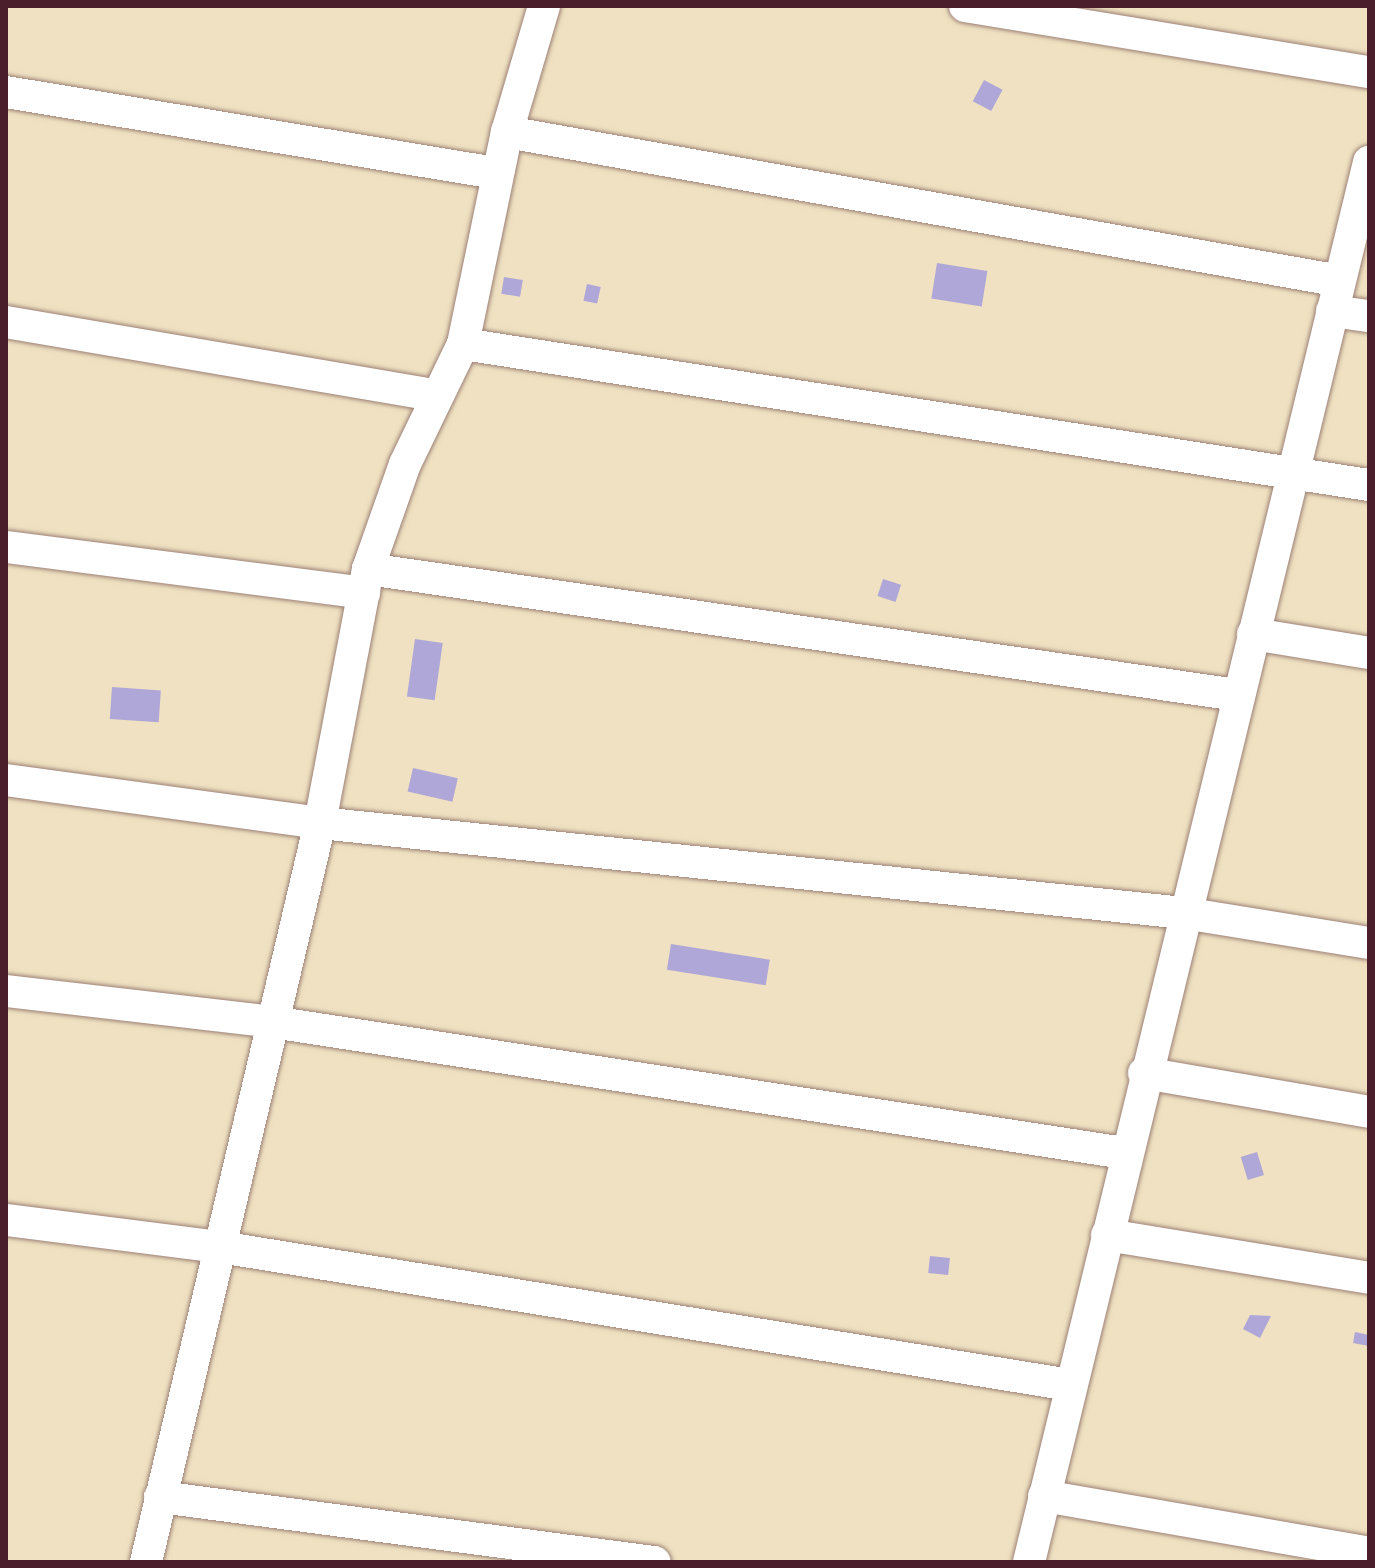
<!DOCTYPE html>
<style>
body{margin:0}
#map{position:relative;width:1375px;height:1568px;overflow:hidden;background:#efe1c1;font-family:"Patrick Hand",sans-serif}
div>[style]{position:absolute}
.building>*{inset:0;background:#afa7d7;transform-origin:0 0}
.roads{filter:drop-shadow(0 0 2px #9c8076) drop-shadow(0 0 2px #9c8076)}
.minor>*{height:32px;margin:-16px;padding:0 16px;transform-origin:16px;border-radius:16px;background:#fff}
span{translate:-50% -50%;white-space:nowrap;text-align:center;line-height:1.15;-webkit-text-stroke:7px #fcf5e5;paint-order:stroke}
.frame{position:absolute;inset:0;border:8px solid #4a1f2b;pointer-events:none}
</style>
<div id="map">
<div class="building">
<i style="left:984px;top:80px;width:21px;height:24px;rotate:28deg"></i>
<i style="left:937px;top:263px;width:51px;height:36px;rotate:9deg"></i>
<i style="left:504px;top:277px;width:19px;height:17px;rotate:9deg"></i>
<i style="left:587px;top:284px;width:14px;height:17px;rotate:12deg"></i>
<i style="left:883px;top:579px;width:19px;height:18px;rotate:18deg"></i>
<i style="left:415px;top:639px;width:28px;height:58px;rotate:8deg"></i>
<i style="left:112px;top:687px;width:49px;height:32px;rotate:4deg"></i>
<i style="left:413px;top:768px;width:46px;height:24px;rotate:13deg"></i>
<i style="left:671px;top:944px;width:100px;height:26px;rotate:9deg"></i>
<i style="left:1257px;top:1152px;width:24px;height:17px;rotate:73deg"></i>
<i style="left:930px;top:1256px;width:20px;height:17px;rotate:6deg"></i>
<i style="clip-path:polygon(1250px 1315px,1271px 1316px,1260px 1338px,1243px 1329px)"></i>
<i style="clip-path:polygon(1355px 1332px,1369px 1335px,1369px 1346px,1353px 1343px)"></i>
</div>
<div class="roads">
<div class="minor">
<i style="left:965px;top:6px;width:409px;rotate:9.3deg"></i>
<i style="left:6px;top:92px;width:498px;rotate:9.4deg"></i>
<i style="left:507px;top:132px;width:846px;rotate:10.14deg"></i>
<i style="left:1332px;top:311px;width:37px;rotate:8deg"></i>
<i style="left:6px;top:322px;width:437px;rotate:9.7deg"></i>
<i style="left:463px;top:344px;width:917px;rotate:8.85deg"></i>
<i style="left:6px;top:547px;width:361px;rotate:7.3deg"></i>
<i style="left:368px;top:569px;width:878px;rotate:8.25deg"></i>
<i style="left:1253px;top:634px;width:118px;rotate:9.3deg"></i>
<i style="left:6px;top:780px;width:317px;rotate:7.8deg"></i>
<i style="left:320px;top:823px;width:869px;rotate:5.95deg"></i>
<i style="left:1184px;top:913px;width:187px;rotate:9.2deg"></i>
<i style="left:6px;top:991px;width:268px;rotate:6.6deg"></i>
<i style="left:272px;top:1022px;width:862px;rotate:8.74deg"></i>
<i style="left:1144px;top:1073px;width:228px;rotate:9.8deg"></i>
<i style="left:6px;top:1220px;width:216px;rotate:7.2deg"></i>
<i style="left:220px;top:1247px;width:861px;rotate:9.22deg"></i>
<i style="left:1107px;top:1235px;width:266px;rotate:9.3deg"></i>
<i style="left:1044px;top:1496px;width:330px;rotate:9.9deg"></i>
<i style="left:160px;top:1497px;width:499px;rotate:7.5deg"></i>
<i style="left:146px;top:1562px;width:759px;rotate:-76.75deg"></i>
<i style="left:320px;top:823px;width:258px;rotate:-79.3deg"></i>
<i style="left:368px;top:569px;width:111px;rotate:-70.6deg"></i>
<i style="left:405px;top:464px;width:133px;rotate:-64.2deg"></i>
<i style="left:463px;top:344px;width:217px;rotate:-78.3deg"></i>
<i style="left:507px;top:132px;width:131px;rotate:-73.6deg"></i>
<i style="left:1029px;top:1562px;width:1441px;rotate:-76.35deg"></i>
</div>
</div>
<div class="frame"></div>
</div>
